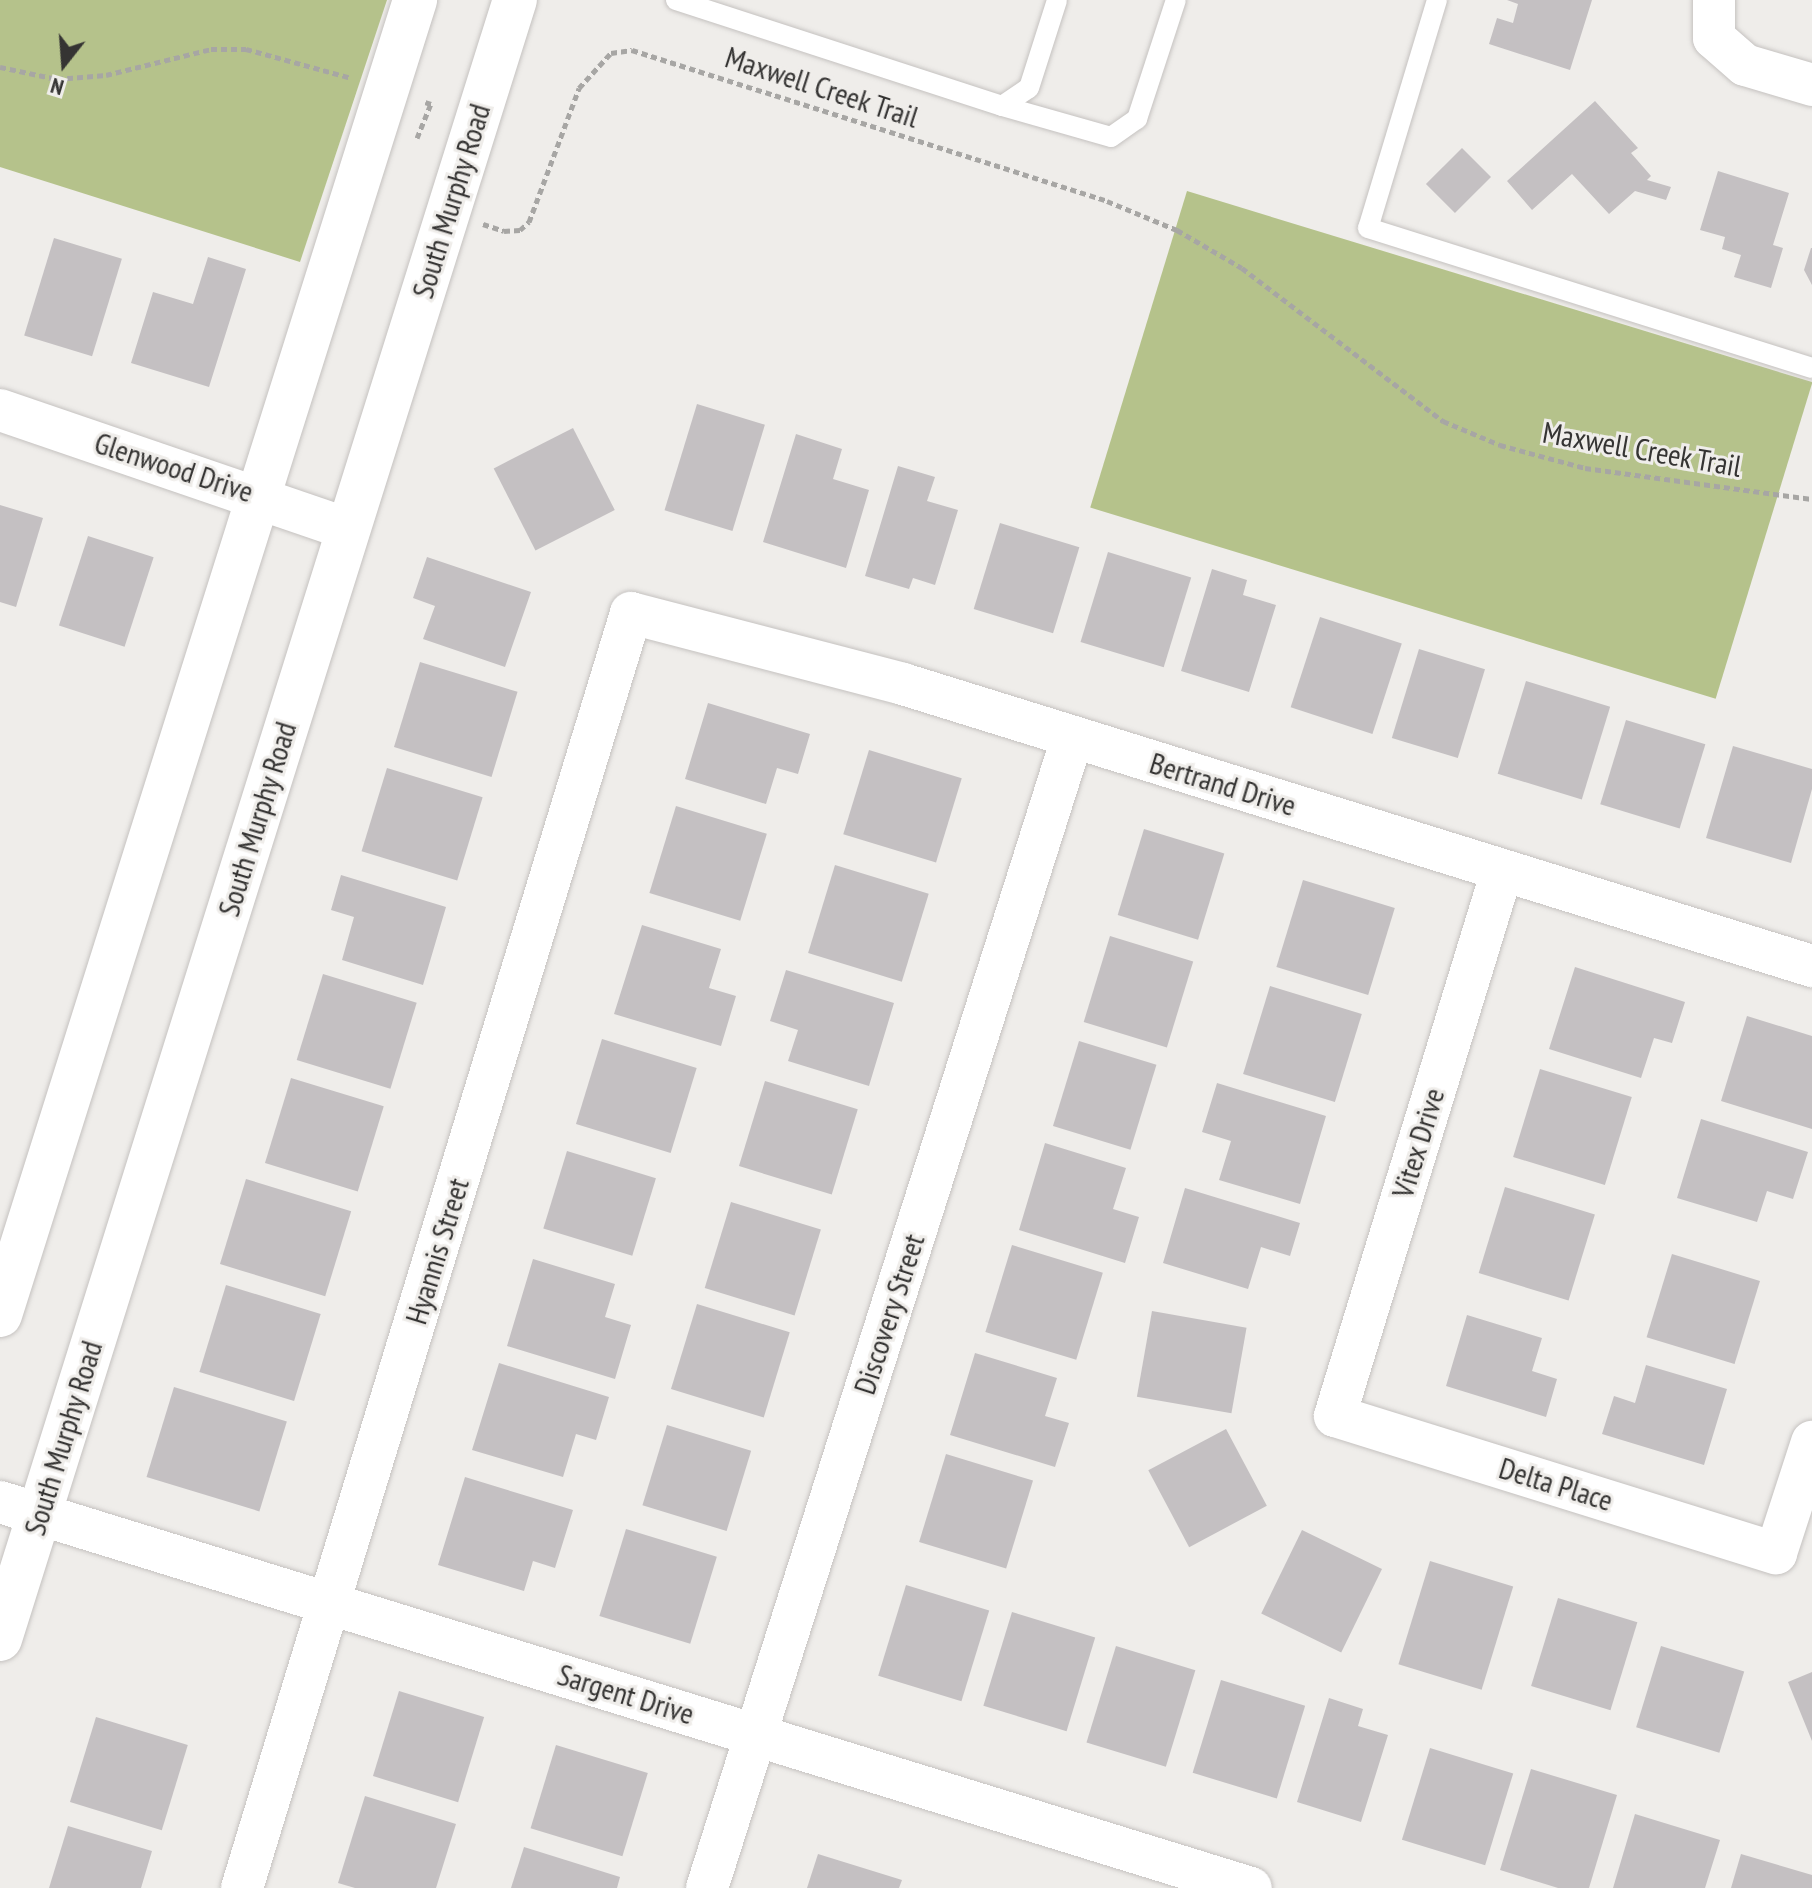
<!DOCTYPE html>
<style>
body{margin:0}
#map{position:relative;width:1812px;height:1888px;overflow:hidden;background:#efedea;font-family:"PT Sans Narrow",sans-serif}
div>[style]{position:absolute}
.green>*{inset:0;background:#b5c28b;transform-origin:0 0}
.building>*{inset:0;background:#c4c0c2;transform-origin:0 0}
.path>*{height:5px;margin-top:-2.5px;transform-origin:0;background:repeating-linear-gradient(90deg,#a7a6a4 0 6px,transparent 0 10px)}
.roads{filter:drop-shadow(0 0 2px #c5c2c0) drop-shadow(0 0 2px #c5c2c0)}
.lane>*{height:20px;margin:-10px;padding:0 10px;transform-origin:10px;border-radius:10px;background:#fff}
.street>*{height:42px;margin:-21px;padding:0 21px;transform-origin:21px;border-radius:21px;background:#fff}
.secondary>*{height:44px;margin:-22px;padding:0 22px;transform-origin:22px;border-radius:22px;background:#fff}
span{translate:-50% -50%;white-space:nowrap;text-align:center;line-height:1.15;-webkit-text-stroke:6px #efedea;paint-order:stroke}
.street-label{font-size:30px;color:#353433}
.north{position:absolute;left:24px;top:24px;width:80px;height:80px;-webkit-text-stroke:6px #efedea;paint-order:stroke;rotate:197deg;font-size:22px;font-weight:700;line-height:32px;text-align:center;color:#353433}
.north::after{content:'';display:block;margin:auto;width:28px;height:36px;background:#353433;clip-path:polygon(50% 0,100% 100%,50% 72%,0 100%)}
</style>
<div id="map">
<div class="green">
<i style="clip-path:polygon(0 0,387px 0,300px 262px,0 167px)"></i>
<i style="left:1187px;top:191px;width:654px;height:331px;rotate:17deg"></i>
</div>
<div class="building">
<i style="clip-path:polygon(1507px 0,1592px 0,1570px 70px,1489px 44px,1497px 18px,1513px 23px,1518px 4px)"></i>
<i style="clip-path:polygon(1595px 101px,1638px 148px,1631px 153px,1651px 176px,1647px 180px,1671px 187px,1666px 200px,1635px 191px,1609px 214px,1572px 174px,1532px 210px,1507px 181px)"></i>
<i style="left:1462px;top:148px;width:41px;height:51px;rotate:45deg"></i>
<i style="clip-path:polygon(1718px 171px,1789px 193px,1773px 245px,1783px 248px,1771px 288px,1734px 277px,1741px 255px,1722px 249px,1725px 237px,1700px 230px)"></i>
<i style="left:54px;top:238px;width:71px;height:102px;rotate:17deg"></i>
<i style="clip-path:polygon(1811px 248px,1812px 248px,1812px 285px,1804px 270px)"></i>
<i style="clip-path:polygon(208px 257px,246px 269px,209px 387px,131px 363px,153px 292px,193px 304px)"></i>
<i style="left:697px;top:404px;width:71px;height:111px;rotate:17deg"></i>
<i style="left:573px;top:428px;width:92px;height:89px;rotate:63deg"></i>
<i style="clip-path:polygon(796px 434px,842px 449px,833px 479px,869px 490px,846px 568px,763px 542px)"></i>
<i style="clip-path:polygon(898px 466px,935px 477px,927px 501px,958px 510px,935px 585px,913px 578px,909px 589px,865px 576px)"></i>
<i style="clip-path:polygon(0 505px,43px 518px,16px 607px,0 602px)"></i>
<i style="left:1000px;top:523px;width:83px;height:90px;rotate:17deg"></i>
<i style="left:88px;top:536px;width:69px;height:94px;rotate:18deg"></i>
<i style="left:1108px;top:552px;width:87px;height:94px;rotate:17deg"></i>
<i style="clip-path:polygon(427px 557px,531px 592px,505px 667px,423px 639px,435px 606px,413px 598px)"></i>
<i style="clip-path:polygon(1212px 569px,1247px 580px,1243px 595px,1276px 605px,1249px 692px,1181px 671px)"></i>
<i style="left:1320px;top:617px;width:86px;height:95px;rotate:18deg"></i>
<i style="left:1419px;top:649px;width:69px;height:93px;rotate:17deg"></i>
<i style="left:420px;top:662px;width:102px;height:89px;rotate:17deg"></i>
<i style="left:1526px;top:681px;width:88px;height:97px;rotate:17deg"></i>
<i style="clip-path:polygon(708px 703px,810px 734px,798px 774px,777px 768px,766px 804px,685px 779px)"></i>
<i style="left:1626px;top:720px;width:83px;height:88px;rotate:17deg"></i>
<i style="clip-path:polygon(1733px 746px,1812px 769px,1812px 789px,1791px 863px,1706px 838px)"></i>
<i style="left:869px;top:750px;width:97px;height:88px;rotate:17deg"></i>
<i style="left:387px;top:768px;width:100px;height:87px;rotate:17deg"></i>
<i style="left:676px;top:806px;width:95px;height:91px;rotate:17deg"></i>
<i style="left:1144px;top:829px;width:84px;height:90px;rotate:17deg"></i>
<i style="left:835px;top:865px;width:98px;height:92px;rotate:17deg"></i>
<i style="clip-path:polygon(341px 875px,446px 907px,423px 985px,342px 960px,354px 917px,331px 910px)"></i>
<i style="left:1303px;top:880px;width:96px;height:91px;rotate:17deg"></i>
<i style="clip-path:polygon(642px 925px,721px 949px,709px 988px,736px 996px,721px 1046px,614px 1014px)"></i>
<i style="left:1110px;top:936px;width:87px;height:90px;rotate:17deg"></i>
<i style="clip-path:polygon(1575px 967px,1685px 1002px,1672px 1043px,1654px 1038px,1641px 1078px,1549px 1049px)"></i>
<i style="clip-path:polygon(786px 970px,894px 1003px,869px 1086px,788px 1061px,798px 1030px,770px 1021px)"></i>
<i style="left:323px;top:974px;width:98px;height:90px;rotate:17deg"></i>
<i style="left:1270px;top:986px;width:96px;height:92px;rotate:17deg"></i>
<i style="clip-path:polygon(1747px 1016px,1812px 1036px,1812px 1129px,1721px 1101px)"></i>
<i style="left:602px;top:1039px;width:99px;height:89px;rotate:17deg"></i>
<i style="left:1079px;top:1041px;width:81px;height:89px;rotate:17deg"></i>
<i style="left:1540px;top:1069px;width:96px;height:92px;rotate:17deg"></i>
<i style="left:291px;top:1078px;width:97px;height:89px;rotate:17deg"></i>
<i style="left:765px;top:1081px;width:97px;height:89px;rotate:17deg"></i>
<i style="clip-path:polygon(1217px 1083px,1326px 1116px,1300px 1204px,1219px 1180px,1231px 1141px,1202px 1132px)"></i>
<i style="clip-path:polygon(1701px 1119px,1808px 1152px,1793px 1199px,1767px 1191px,1757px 1222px,1677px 1198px)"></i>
<i style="clip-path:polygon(1045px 1143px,1126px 1168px,1113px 1209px,1139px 1217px,1125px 1263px,1019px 1230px)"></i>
<i style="left:567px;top:1151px;width:93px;height:81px;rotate:17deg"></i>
<i style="left:246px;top:1179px;width:110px;height:89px;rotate:17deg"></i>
<i style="left:1505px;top:1187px;width:94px;height:90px;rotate:17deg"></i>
<i style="clip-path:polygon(1185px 1188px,1300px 1223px,1290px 1256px,1261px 1247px,1248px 1289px,1163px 1263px)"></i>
<i style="left:731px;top:1202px;width:94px;height:90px;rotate:17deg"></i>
<i style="left:1012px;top:1245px;width:95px;height:91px;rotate:17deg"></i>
<i style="left:1672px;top:1254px;width:92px;height:87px;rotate:17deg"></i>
<i style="clip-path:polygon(533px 1259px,615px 1284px,605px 1317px,631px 1325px,615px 1379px,507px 1346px)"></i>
<i style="left:226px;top:1285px;width:99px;height:91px;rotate:17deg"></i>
<i style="left:697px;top:1304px;width:97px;height:89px;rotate:17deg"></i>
<i style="left:1152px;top:1311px;width:96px;height:87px;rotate:10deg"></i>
<i style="clip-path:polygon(1467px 1315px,1542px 1338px,1532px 1371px,1557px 1379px,1546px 1417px,1446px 1386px)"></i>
<i style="clip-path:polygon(975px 1353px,1057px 1378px,1045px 1416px,1069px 1423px,1055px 1467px,950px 1435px)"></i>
<i style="clip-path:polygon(499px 1363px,609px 1397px,596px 1440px,576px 1434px,563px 1477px,472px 1450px)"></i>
<i style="clip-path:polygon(1646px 1365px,1727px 1389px,1704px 1465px,1602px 1434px,1614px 1396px,1635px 1403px)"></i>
<i style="left:174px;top:1387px;width:118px;height:94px;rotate:17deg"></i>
<i style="left:667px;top:1425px;width:88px;height:84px;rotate:17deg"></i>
<i style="left:1226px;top:1429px;width:87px;height:88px;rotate:62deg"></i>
<i style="left:946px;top:1454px;width:91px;height:92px;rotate:17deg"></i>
<i style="clip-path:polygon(465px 1477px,573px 1510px,555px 1568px,533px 1561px,524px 1591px,438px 1565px)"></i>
<i style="left:626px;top:1529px;width:95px;height:91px;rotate:17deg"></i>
<i style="left:1302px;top:1530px;width:89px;height:93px;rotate:26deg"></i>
<i style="left:1430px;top:1561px;width:87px;height:108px;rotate:17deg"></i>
<i style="left:906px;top:1585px;width:87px;height:95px;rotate:17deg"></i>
<i style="left:1558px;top:1598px;width:83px;height:92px;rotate:17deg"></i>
<i style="left:1012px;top:1612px;width:87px;height:98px;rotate:17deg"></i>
<i style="left:1116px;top:1646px;width:83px;height:101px;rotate:17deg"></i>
<i style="left:1661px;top:1646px;width:87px;height:85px;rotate:17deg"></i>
<i style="clip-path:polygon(1812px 1672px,1812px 1741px,1788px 1682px)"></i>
<i style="left:1221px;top:1680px;width:88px;height:97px;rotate:17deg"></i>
<i style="left:399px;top:1691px;width:89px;height:89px;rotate:17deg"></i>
<i style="clip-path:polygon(1329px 1698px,1363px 1709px,1358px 1726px,1388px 1735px,1361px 1822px,1297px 1802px)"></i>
<i style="left:96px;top:1717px;width:96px;height:89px;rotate:17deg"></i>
<i style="left:556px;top:1745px;width:96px;height:87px;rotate:17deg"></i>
<i style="left:1430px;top:1748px;width:87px;height:96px;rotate:17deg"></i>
<i style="clip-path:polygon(1531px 1769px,1617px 1795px,1589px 1888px,1558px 1888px,1500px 1870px)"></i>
<i style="clip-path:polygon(365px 1796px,456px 1824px,436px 1888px,355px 1888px,338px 1883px)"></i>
<i style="clip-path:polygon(1635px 1814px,1720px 1840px,1705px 1888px,1613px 1888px)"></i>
<i style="clip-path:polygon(68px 1826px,152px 1851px,141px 1888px,49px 1888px)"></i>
<i style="clip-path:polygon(524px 1847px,620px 1877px,617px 1888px,511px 1888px)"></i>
<i style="clip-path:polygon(818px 1854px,902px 1880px,899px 1888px,807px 1888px)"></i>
<i style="clip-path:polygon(1741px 1854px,1812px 1875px,1812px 1888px,1731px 1888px)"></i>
</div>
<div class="path">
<i style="left:0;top:67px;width:58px;rotate:11.9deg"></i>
<i style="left:57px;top:79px;width:49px;rotate:-4.7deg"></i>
<i style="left:106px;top:75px;width:108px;rotate:-13.9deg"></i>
<i style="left:211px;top:49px;width:35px"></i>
<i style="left:246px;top:49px;width:109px;rotate:15.4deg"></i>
<i style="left:417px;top:138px;width:37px;rotate:-68deg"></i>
<i style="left:431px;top:104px;width:6px;rotate:-162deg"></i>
<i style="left:483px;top:224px;width:22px;rotate:18deg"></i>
<i style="left:504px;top:231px;width:16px;rotate:-4deg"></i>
<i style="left:520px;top:230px;width:12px;rotate:-42deg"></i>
<i style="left:529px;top:222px;width:143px;rotate:-69.5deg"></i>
<i style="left:579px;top:88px;width:47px;rotate:-47.6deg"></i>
<i style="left:611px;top:53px;width:21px;rotate:-8deg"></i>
<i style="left:632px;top:50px;width:498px;rotate:17.6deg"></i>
<i style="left:1107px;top:201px;width:76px;rotate:22.5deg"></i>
<i style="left:1177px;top:230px;width:75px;rotate:30.3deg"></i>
<i style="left:1242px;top:268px;width:253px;rotate:37.3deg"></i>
<i style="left:1443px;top:421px;width:62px;rotate:22.8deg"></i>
<i style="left:1500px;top:445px;width:88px;rotate:15.1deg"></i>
<i style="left:1585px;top:468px;width:229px;rotate:7.8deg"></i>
</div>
<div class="roads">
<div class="lane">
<i style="left:676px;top:0;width:343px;rotate:18deg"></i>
<i style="left:1002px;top:106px;width:32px;rotate:-34deg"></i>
<i style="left:1029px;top:88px;width:92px;rotate:-72.3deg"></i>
<i style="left:1437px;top:0;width:238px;rotate:106.8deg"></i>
<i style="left:1368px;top:228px;width:466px;rotate:17.5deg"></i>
<i style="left:1002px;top:106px;width:113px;rotate:15.9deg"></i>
<i style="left:1111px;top:137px;width:32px;rotate:-35deg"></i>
<i style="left:1137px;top:119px;width:125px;rotate:-71.9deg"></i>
</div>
<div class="street">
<i style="left:1714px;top:0;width:38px;rotate:90deg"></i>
<i style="left:1714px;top:38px;width:41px;rotate:41.1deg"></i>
<i style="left:1745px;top:65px;width:70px;rotate:16.6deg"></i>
<i style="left:0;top:410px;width:367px;rotate:18.9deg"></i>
<i style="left:1502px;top:871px;width:570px;rotate:107.04deg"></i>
<i style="left:1335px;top:1416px;width:462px;rotate:17.3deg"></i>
<i style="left:1776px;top:1553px;width:117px;rotate:-72deg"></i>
<i style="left:0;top:1502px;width:1309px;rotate:17.15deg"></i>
<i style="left:242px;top:1888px;width:1333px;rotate:-73.03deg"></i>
<i style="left:631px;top:613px;width:281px;rotate:14.6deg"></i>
<i style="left:903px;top:684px;width:952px;rotate:17.24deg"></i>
<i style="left:707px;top:1888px;width:1206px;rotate:-72.38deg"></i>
</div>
<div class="secondary">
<i style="left:0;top:1315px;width:1379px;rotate:-72.48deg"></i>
<i style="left:0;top:1639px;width:1718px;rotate:-72.56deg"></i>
</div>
</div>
<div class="street-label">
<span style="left:822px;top:87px;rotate:18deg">Maxwell Creek Trail</span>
<span style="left:451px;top:201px;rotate:-73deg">South Murphy Road</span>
<span style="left:1642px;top:449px;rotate:10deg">Maxwell Creek Trail</span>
<span style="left:174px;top:467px;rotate:18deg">Glenwood Drive</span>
<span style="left:1223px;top:784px;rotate:17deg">Bertrand Drive</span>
<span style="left:257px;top:819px;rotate:-73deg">South Murphy Road</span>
<span style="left:1418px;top:1143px;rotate:-73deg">Vitex Drive</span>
<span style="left:437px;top:1251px;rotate:-73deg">Hyannis Street</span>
<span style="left:889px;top:1314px;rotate:-72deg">Discovery Street</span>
<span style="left:63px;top:1438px;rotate:-73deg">South Murphy Road</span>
<span style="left:1556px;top:1484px;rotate:17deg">Delta Place</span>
<span style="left:626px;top:1694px;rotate:17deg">Sargent Drive</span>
</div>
<div class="north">N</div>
</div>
